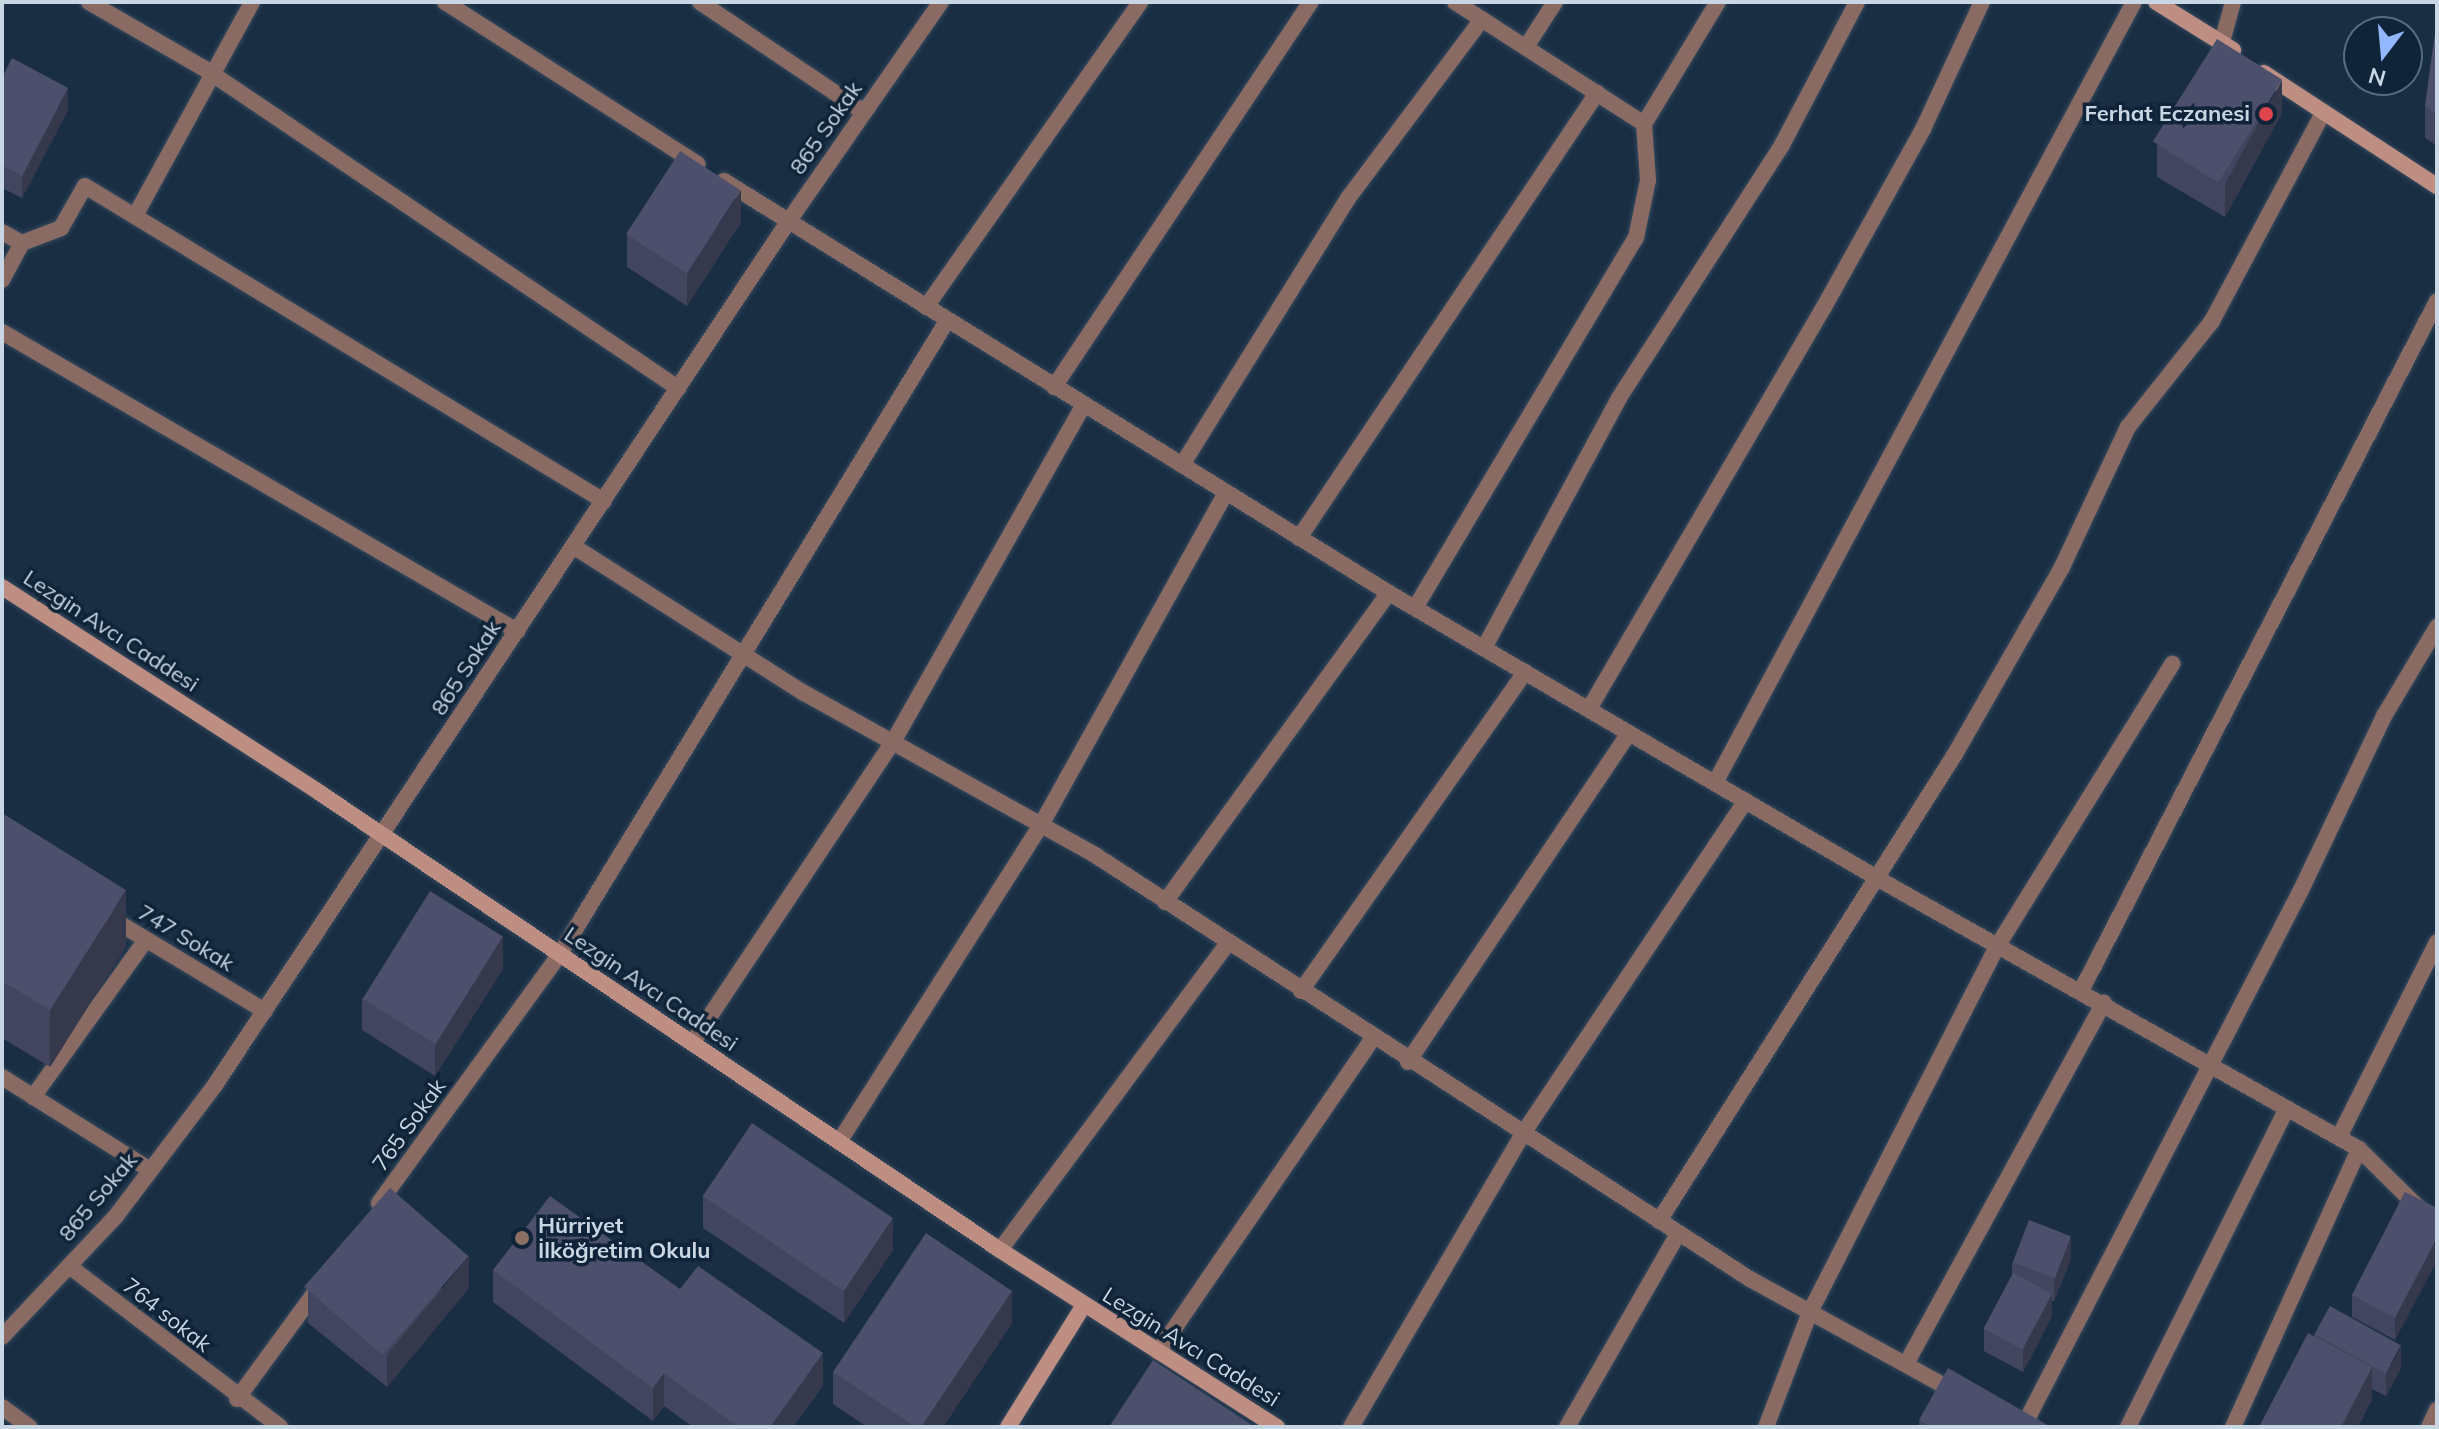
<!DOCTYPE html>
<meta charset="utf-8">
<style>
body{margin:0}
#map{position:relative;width:2439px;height:1429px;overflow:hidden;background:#192e43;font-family:Mulish,sans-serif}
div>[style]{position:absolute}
.roads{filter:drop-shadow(0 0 2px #35495d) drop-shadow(0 0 2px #35495d)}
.street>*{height:16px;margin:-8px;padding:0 8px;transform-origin:8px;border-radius:8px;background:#8a6b64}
.secondary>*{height:16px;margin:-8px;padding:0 8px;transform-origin:8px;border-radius:8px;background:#bf8e82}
.wall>*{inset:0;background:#42455e}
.shaded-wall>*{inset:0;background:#36384c}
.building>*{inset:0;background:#4d506d;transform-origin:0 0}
.dots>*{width:22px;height:22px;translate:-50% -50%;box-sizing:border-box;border:4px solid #0f2438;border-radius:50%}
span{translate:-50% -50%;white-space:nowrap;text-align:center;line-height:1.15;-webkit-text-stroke:7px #0f2438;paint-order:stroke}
.poi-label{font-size:22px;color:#c9d6e4;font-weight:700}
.right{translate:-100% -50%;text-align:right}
.left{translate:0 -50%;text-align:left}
.street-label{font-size:22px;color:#c9d6e4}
.frame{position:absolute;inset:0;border:4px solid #c9d6e4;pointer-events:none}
.north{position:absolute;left:2343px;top:16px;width:80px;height:80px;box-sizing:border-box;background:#0f2438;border:2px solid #596b7d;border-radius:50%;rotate:196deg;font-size:22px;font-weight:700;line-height:32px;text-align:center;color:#c9d6e4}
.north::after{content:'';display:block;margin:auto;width:28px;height:36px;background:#93b7fd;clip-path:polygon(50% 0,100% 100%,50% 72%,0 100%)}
</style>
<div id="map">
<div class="roads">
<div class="street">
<i style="left:89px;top:2px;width:134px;rotate:30deg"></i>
<i style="left:205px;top:69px;width:571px;rotate:34deg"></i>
<i style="left:445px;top:2px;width:300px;rotate:32.7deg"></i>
<i style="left:700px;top:2px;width:197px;rotate:33.9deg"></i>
<i style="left:1455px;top:2px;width:225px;rotate:32.8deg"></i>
<i style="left:1644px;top:124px;width:143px;rotate:-58.8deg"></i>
<i style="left:2222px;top:42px;width:41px;rotate:-74.6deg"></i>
<i style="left:1526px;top:47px;width:54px;rotate:-57.2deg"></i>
<i style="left:724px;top:181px;width:782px;rotate:31.78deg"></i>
<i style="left:1389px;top:593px;width:579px;rotate:30.28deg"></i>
<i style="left:1889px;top:885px;width:539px;rotate:29.32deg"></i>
<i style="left:2359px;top:1149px;width:110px;rotate:44.6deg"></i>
<i style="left:135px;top:216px;width:244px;rotate:-61.3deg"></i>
<i style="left:2px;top:232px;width:23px;rotate:29deg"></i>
<i style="left:2px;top:280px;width:42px;rotate:-61.6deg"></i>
<i style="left:22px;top:243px;width:42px;rotate:-21deg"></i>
<i style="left:61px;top:228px;width:48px;rotate:-60.3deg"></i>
<i style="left:85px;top:186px;width:607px;rotate:31.26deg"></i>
<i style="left:926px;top:307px;width:373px;rotate:-54.9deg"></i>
<i style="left:2px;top:332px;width:596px;rotate:30.14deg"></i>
<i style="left:1054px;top:387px;width:463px;rotate:-56.3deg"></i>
<i style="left:1182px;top:465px;width:316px;rotate:-58.1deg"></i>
<i style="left:1349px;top:197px;width:222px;rotate:-53.2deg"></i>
<i style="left:1299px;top:538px;width:536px;rotate:-56.19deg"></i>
<i style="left:573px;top:546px;width:274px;rotate:32.5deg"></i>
<i style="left:804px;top:693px;width:333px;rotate:29.1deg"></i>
<i style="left:1095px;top:855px;width:780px;rotate:32.92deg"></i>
<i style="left:1750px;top:1279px;width:236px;rotate:28.8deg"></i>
<i style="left:1415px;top:608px;width:431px;rotate:-59.2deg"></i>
<i style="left:1636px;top:238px;width:59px;rotate:-78.3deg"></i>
<i style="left:1648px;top:180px;width:56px;rotate:-94.1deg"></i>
<i style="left:1484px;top:648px;width:284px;rotate:-61.6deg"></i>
<i style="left:1619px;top:398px;width:301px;rotate:-57.2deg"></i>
<i style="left:1782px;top:145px;width:161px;rotate:-62.3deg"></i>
<i style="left:1589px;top:709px;width:466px;rotate:-59.7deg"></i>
<i style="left:1824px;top:307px;width:204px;rotate:-60.9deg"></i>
<i style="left:1923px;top:129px;width:140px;rotate:-65.1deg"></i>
<i style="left:1715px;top:783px;width:886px;rotate:-61.79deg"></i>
<i style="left:1165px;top:902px;width:382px;rotate:-54.1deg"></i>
<i style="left:109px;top:917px;width:182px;rotate:31.1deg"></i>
<i style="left:1301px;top:991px;width:390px;rotate:-54.9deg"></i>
<i style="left:2081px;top:991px;width:776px;rotate:-62.71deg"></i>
<i style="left:692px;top:1043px;width:362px;rotate:-56.3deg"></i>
<i style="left:893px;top:742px;width:387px;rotate:-60.5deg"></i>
<i style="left:1408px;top:1062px;width:396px;rotate:-56.1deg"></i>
<i style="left:2px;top:1077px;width:175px;rotate:32.1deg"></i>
<i style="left:33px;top:1097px;width:193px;rotate:-54.3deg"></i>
<i style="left:2339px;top:1137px;width:218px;rotate:-63.3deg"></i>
<i style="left:839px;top:1142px;width:376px;rotate:-57.5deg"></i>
<i style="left:1041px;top:825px;width:380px;rotate:-60.9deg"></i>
<i style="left:379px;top:1203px;width:308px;rotate:-54deg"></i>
<i style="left:560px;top:954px;width:742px;rotate:-58.56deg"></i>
<i style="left:1659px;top:1221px;width:553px;rotate:-57.63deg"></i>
<i style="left:1955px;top:754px;width:215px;rotate:-60.2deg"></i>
<i style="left:2062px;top:567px;width:155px;rotate:-64.8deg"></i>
<i style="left:2128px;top:427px;width:135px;rotate:-51.6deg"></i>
<i style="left:2212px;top:321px;width:234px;rotate:-61.9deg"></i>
<i style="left:1000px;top:1250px;width:382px;rotate:-53.4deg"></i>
<i style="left:69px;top:1266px;width:265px;rotate:37.3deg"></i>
<i style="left:2px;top:1337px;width:166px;rotate:-46.7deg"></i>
<i style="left:116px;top:1216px;width:164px;rotate:-52.9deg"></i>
<i style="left:215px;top:1085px;width:1036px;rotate:-56.42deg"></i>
<i style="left:788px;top:222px;width:268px;rotate:-55.2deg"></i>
<i style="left:1158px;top:1352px;width:381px;rotate:-55.6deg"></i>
<i style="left:1906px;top:1364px;width:412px;rotate:-61.3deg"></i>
<i style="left:237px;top:1399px;width:139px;rotate:-53.8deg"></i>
<i style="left:2px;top:1407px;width:34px;rotate:36deg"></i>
<i style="left:1351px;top:1427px;width:338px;rotate:-59.6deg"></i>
<i style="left:1522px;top:1135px;width:402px;rotate:-56.2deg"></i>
<i style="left:1567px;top:1427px;width:223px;rotate:-60.1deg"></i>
<i style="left:1766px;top:1427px;width:123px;rotate:-69.1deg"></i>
<i style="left:1810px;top:1312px;width:412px;rotate:-62.9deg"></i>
<i style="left:1998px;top:945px;width:331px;rotate:-58.2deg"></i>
<i style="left:2023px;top:1427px;width:605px;rotate:-62.63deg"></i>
<i style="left:2301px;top:890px;width:193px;rotate:-64.5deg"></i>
<i style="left:2384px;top:716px;width:104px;rotate:-59.2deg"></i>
<i style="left:2128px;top:1427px;width:356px;rotate:-63.5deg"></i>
<i style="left:2233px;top:1427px;width:305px;rotate:-65.6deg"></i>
<i style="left:2429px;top:1427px;width:19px;rotate:-65deg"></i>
</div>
<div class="secondary">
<i style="left:2156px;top:2px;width:91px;rotate:31.9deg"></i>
<i style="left:2264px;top:73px;width:207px;rotate:33.2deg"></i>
<i style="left:2px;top:587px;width:379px;rotate:32.9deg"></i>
<i style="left:320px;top:793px;width:819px;rotate:33.9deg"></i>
<i style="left:1000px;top:1250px;width:329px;rotate:32.6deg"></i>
<i style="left:1008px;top:1427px;width:144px;rotate:-58.1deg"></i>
</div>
</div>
<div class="wall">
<i style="clip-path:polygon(2437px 19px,2437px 146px,2425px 138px,2425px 106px)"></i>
<i style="clip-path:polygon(2px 78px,68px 110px,22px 198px,2px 188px)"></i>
<i style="clip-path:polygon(2282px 113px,2225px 217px,2157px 177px,2157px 144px)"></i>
<i style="clip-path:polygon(741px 222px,687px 306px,627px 267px,627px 235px)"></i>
<i style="clip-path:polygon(2px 813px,126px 946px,50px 1067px,2px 1038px)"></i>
<i style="clip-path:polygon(503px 969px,435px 1076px,362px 1030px,362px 998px)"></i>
<i style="clip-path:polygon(2405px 1192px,2395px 1340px,2352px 1317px,2352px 1295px)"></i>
<i style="clip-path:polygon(703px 1196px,893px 1250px,844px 1323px,703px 1228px)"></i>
<i style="clip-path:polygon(2071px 1259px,2054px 1301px,2052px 1301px,2052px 1316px,2023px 1372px,1984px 1351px,1984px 1329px,2012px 1275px,2012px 1262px)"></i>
<i style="clip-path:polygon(493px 1270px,680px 1289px,823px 1386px,793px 1427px,693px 1427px,664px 1406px,653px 1421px,493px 1302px)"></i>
<i style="clip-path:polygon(469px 1288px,387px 1387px,308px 1323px,308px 1290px)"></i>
<i style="clip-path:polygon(1012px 1323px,943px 1427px,867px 1427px,833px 1404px,833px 1372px)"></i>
<i style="clip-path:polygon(2314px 1334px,2401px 1368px,2386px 1396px,2372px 1389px,2372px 1399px,2358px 1427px,2259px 1427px,2314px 1337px)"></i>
<i style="clip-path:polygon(1919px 1420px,2051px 1427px,1919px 1427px)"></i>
</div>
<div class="shaded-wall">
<i style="clip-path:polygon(2282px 80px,2282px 113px,2225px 217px,2225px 184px)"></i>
<i style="clip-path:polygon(68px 88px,68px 110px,22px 198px,22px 176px)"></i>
<i style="clip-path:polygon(741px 190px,741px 222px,687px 306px,687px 274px)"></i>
<i style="clip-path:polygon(126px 890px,126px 946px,50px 1067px,50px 1010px)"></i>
<i style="clip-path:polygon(503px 936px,503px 969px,435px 1076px,435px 1044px)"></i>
<i style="clip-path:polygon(893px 1218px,893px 1250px,844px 1323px,844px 1291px)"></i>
<i style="clip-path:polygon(2071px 1236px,2071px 1259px,2054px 1301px,2054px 1279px)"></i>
<i style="clip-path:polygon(2437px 1238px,2437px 1261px,2395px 1340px,2395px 1318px)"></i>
<i style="clip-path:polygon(469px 1256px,469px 1288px,387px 1387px,387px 1355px)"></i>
<i style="clip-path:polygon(1012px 1291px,1012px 1323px,943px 1427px,921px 1427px)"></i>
<i style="clip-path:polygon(2052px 1294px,2052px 1316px,2023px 1372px,2023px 1349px)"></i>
<i style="clip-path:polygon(2401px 1346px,2401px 1368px,2386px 1396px,2386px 1374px)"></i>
<i style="clip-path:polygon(823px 1353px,823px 1386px,793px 1427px,770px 1427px)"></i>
<i style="clip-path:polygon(2372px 1367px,2372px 1399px,2358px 1427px,2341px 1427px)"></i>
<i style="clip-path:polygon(664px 1373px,664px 1406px,653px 1421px,653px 1388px)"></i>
</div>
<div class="building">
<i style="clip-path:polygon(2437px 19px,2437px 114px,2425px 106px)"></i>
<i style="left:2217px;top:39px;width:77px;height:121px;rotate:32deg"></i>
<i style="clip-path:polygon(12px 58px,68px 88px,22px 176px,2px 165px,2px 78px)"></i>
<i style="left:680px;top:151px;width:72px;height:99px;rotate:33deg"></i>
<i style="clip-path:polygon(2px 813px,126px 890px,50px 1010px,2px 981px)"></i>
<i style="left:430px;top:891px;width:86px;height:127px;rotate:32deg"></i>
<i style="left:752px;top:1123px;width:170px;height:88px;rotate:34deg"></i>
<i style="left:390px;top:1188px;width:104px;height:131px;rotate:41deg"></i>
<i style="clip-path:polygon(2405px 1192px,2437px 1208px,2437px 1238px,2395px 1318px,2352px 1295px)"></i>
<i style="clip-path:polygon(550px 1196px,680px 1289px,698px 1266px,823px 1353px,770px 1427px,738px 1427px,664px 1373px,653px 1388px,493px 1270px)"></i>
<i style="left:2029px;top:1220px;width:45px;height:45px;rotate:21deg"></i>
<i style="clip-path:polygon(926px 1233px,1012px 1291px,921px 1427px,916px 1427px,833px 1372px)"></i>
<i style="left:2013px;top:1273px;width:44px;height:63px;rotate:28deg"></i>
<i style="left:2330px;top:1306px;width:81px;height:32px;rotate:29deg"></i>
<i style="clip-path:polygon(2308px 1333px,2372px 1367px,2341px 1427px,2259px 1427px)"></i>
<i style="clip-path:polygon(1153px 1360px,1255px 1427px,1109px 1427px)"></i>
<i style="clip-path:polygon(1948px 1368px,2051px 1427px,1931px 1427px,1919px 1420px)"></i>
</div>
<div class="dots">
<i style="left:2266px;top:114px;background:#e0444e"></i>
<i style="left:522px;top:1238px;background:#8d6e63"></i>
</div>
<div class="poi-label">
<span class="right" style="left:2250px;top:114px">Ferhat Eczanesi</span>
<span class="left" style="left:538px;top:1238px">Hürriyet<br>İlköğretim Okulu</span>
</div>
<div class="street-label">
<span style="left:826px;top:128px;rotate:-55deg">865 Sokak</span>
<span style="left:111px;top:631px;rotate:33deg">Lezgin Avcı Caddesi</span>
<span style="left:466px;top:668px;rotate:-57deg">865 Sokak</span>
<span style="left:186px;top:938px;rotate:31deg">747 Sokak</span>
<span style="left:651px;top:989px;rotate:34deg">Lezgin Avcı Caddesi</span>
<span style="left:409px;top:1125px;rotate:-54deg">765 Sokak</span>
<span style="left:98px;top:1197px;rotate:-50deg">865 Sokak</span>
<span style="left:167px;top:1315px;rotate:38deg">764 sokak</span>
<span style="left:1191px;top:1347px;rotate:32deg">Lezgin Avcı Caddesi</span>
</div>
<div class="frame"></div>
<div class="north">N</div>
</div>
